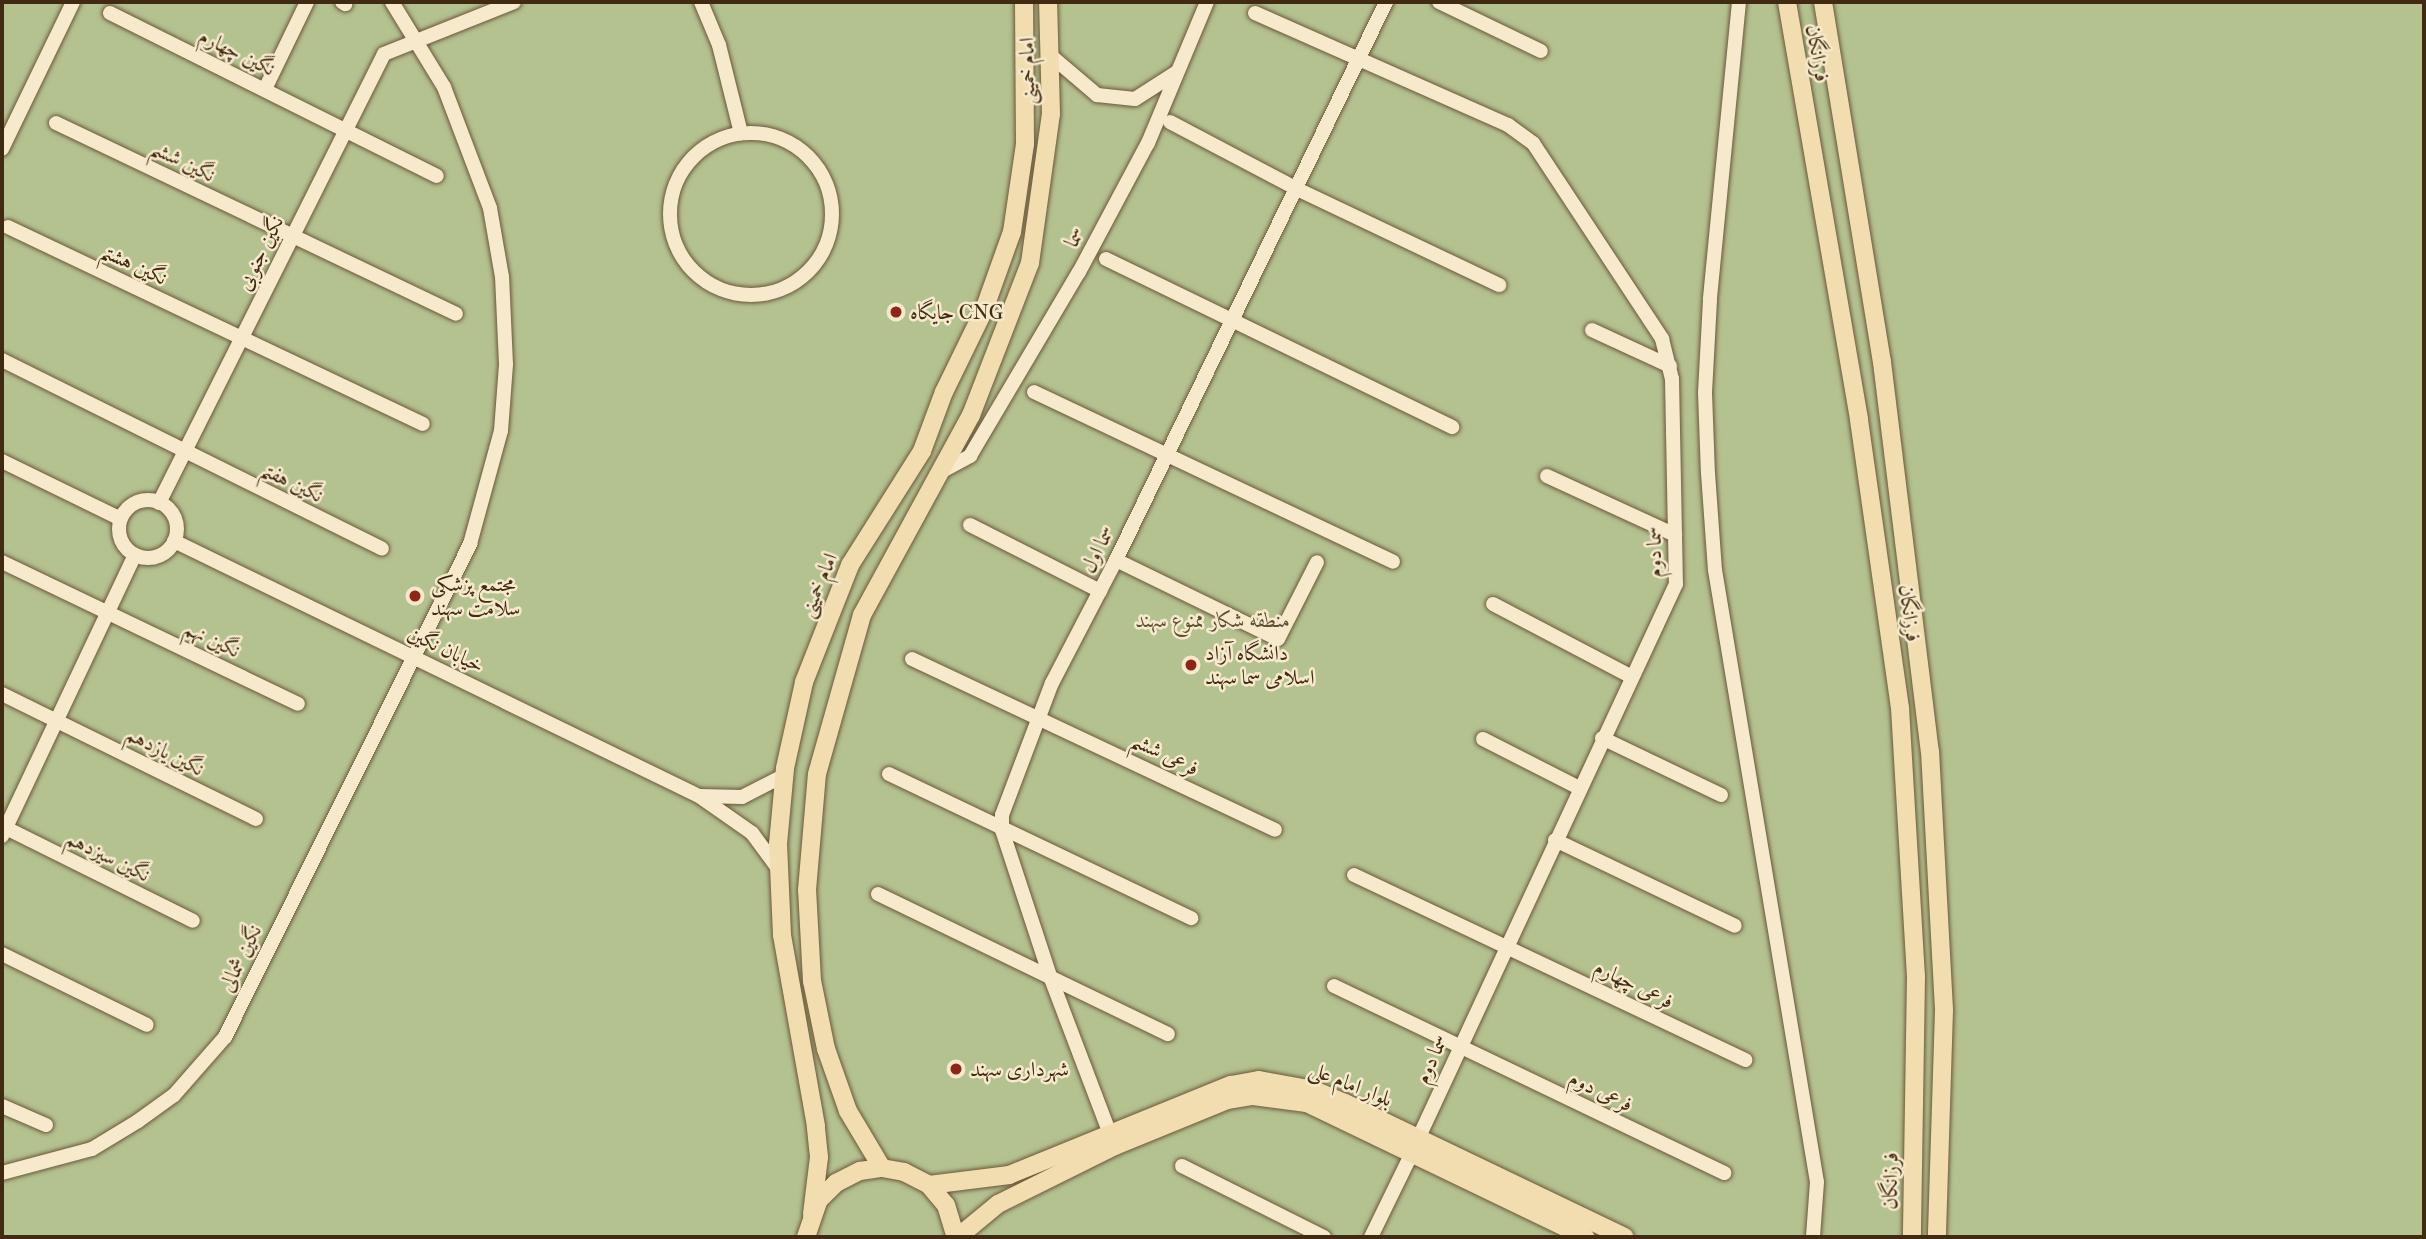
<!DOCTYPE html>
<meta charset="utf-8">
<style>
body{margin:0}
#map{position:relative;width:2426px;height:1239px;overflow:hidden;background:#f2ddb0;font-family:"IM FELL French Canon",Amiri,serif}
div>[style]{position:absolute}
.green>*{inset:0;background:#b4c290;transform-origin:0 0}
.roads{filter:drop-shadow(0 0 2px #6c583a) drop-shadow(0 0 2px #6c583a)}
.minor>*{height:14px;margin:-7px;padding:0 7px;transform-origin:7px;border-radius:7px;background:#f7e9cc}
.minor>.ring{margin:-7px;padding:0;box-sizing:content-box;background:none;border:14px solid #f7e9cc;border-radius:50%}
.major>*{height:18px;margin:-9px;padding:0 9px;transform-origin:9px;border-radius:9px;background:#f2ddb0}
.dots>*{width:19px;height:19px;translate:-50% -50%;box-sizing:border-box;border:4px solid #f7e9cc;border-radius:50%}
span{translate:-50% -50%;white-space:nowrap;text-align:center;line-height:1.15;-webkit-text-stroke:5px #f7e9cc;paint-order:stroke}
.street-label{font-size:21px;color:#402b12}
.poi-label{font-size:21px;color:#402b12}
.left{translate:0 -50%;text-align:left}
.park-label{font-size:21px;color:#5d5132;font-style:italic}
.frame{position:absolute;inset:0;border:4px solid #402b12;pointer-events:none}
</style>
<div id="map">
<div class="green">
<i style="left:2px;top:2px;width:2422px;height:1235px"></i>
</div>
<div class="roads">
<div class="minor">
<i style="left:342px;top:2px;width:4px;rotate:34deg"></i>
<i style="left:701px;top:2px;width:47px;rotate:67.3deg"></i>
<i style="left:719px;top:45px;width:91px;rotate:76deg"></i>
<i style="left:1439px;top:2px;width:113px;rotate:25.7deg"></i>
<i style="left:1739px;top:2px;width:299px;rotate:95.6deg"></i>
<i style="left:1710px;top:300px;width:93px;rotate:93.1deg"></i>
<i style="left:1705px;top:393px;width:80px;rotate:87.9deg"></i>
<i style="left:1708px;top:473px;width:97px;rotate:85.9deg"></i>
<i style="left:1715px;top:570px;width:620px;rotate:80.54deg"></i>
<i style="left:1817px;top:1182px;width:55px;rotate:94.2deg"></i>
<i style="left:110px;top:13px;width:365px;rotate:26.5deg"></i>
<i style="left:1255px;top:13px;width:277px;rotate:23.9deg"></i>
<i style="left:1508px;top:125px;width:31px;rotate:36deg"></i>
<i style="left:1533px;top:143px;width:235px;rotate:56.6deg"></i>
<i style="left:1662px;top:339px;width:41px;rotate:76deg"></i>
<i style="left:1672px;top:379px;width:205px;rotate:88.9deg"></i>
<i style="left:1676px;top:584px;width:610px;rotate:114.93deg"></i>
<i style="left:1050px;top:55px;width:62px;rotate:40.4deg"></i>
<i style="left:1097px;top:95px;width:38px;rotate:6deg"></i>
<i style="left:1135px;top:99px;width:50px;rotate:-32.7deg"></i>
<i style="left:265px;top:89px;width:97px;rotate:-64.2deg"></i>
<i style="left:1170px;top:122px;width:144px;rotate:27.8deg"></i>
<i style="left:1297px;top:189px;width:224px;rotate:25.4deg"></i>
<i style="left:56px;top:123px;width:443px;rotate:25.5deg"></i>
<i class="ring" style="left:670px;top:133px;width:148px;height:148px"></i>
<i style="left:2px;top:149px;width:163px;rotate:-64.2deg"></i>
<i style="left:8px;top:227px;width:459px;rotate:25.4deg"></i>
<i style="left:1106px;top:259px;width:385px;rotate:25.9deg"></i>
<i style="left:1592px;top:330px;width:86px;rotate:24.8deg"></i>
<i style="left:2px;top:360px;width:424px;rotate:26.4deg"></i>
<i style="left:1034px;top:392px;width:397px;rotate:25.3deg"></i>
<i style="left:2px;top:461px;width:132px;rotate:26deg"></i>
<i style="left:944px;top:470px;width:30px;rotate:-28deg"></i>
<i style="left:970px;top:456px;width:214px;rotate:-59.4deg"></i>
<i style="left:1079px;top:272px;width:146px;rotate:-61.9deg"></i>
<i style="left:1148px;top:143px;width:153px;rotate:-67.3deg"></i>
<i style="left:1547px;top:476px;width:141px;rotate:24.7deg"></i>
<i class="ring" style="left:119px;top:500px;width:44px;height:44px"></i>
<i style="left:159px;top:503px;width:502px;rotate:-63.38deg"></i>
<i style="left:384px;top:54px;width:140px;rotate:-21.8deg"></i>
<i style="left:970px;top:525px;width:146px;rotate:26.9deg"></i>
<i style="left:174px;top:541px;width:584px;rotate:25.91deg"></i>
<i style="left:699px;top:796px;width:65px;rotate:34.9deg"></i>
<i style="left:752px;top:833px;width:42px;rotate:53.7deg"></i>
<i style="left:1116px;top:560px;width:180px;rotate:26deg"></i>
<i style="left:1278px;top:639px;width:86px;rotate:-63.1deg"></i>
<i style="left:2px;top:562px;width:328px;rotate:25.6deg"></i>
<i style="left:1493px;top:604px;width:157px;rotate:27.7deg"></i>
<i style="left:912px;top:659px;width:401px;rotate:25.2deg"></i>
<i style="left:2px;top:694px;width:283px;rotate:26.2deg"></i>
<i style="left:1602px;top:738px;width:132px;rotate:25.6deg"></i>
<i style="left:1483px;top:739px;width:108px;rotate:27deg"></i>
<i style="left:889px;top:774px;width:335px;rotate:25.5deg"></i>
<i style="left:700px;top:796px;width:42px;rotate:1.4deg"></i>
<i style="left:742px;top:797px;width:48px;rotate:-27.1deg"></i>
<i style="left:2px;top:826px;width:213px;rotate:26.4deg"></i>
<i style="left:2px;top:836px;width:311px;rotate:-64.7deg"></i>
<i style="left:1555px;top:840px;width:199px;rotate:25.5deg"></i>
<i style="left:1354px;top:875px;width:433px;rotate:25.3deg"></i>
<i style="left:878px;top:894px;width:322px;rotate:25.8deg"></i>
<i style="left:2px;top:954px;width:161px;rotate:26.1deg"></i>
<i style="left:1334px;top:986px;width:433px;rotate:25.6deg"></i>
<i style="left:2px;top:1106px;width:48px;rotate:23.4deg"></i>
<i style="left:1110px;top:1134px;width:166px;rotate:-110.8deg"></i>
<i style="left:1051px;top:979px;width:157px;rotate:-108.2deg"></i>
<i style="left:1002px;top:830px;width:15px;rotate:-90deg"></i>
<i style="left:1002px;top:815px;width:141px;rotate:-69.3deg"></i>
<i style="left:1052px;top:683px;width:139px;rotate:-62.5deg"></i>
<i style="left:1116px;top:560px;width:620px;rotate:-64.18deg"></i>
<i style="left:1182px;top:1166px;width:159px;rotate:26.6deg"></i>
<i style="left:2px;top:1173px;width:93px;rotate:-14.9deg"></i>
<i style="left:92px;top:1149px;width:54px;rotate:-31.3deg"></i>
<i style="left:138px;top:1121px;width:44px;rotate:-35.8deg"></i>
<i style="left:174px;top:1095px;width:77px;rotate:-48.7deg"></i>
<i style="left:225px;top:1037px;width:551px;rotate:-63.57deg"></i>
<i style="left:470px;top:544px;width:117px;rotate:-74.7deg"></i>
<i style="left:501px;top:431px;width:67px;rotate:-85.7deg"></i>
<i style="left:506px;top:364px;width:87px;rotate:-92.6deg"></i>
<i style="left:502px;top:277px;width:70px;rotate:-99.9deg"></i>
<i style="left:490px;top:208px;width:129px;rotate:-110.8deg"></i>
<i style="left:444px;top:87px;width:100px;rotate:-121.5deg"></i>
<i style="left:1371px;top:1237px;width:93px;rotate:-64deg"></i>
</div>
<div class="major">
<i style="left:1787px;top:2px;width:424px;rotate:80.2deg"></i>
<i style="left:1859px;top:420px;width:291px;rotate:81.9deg"></i>
<i style="left:1900px;top:708px;width:268px;rotate:86.6deg"></i>
<i style="left:1916px;top:976px;width:261px;rotate:90.9deg"></i>
<i style="left:1823px;top:2px;width:365px;rotate:80.7deg"></i>
<i style="left:1882px;top:362px;width:392px;rotate:83deg"></i>
<i style="left:1930px;top:751px;width:259px;rotate:86.9deg"></i>
<i style="left:1944px;top:1010px;width:227px;rotate:91.8deg"></i>
<i style="left:882px;top:1168px;width:66px;rotate:-120.8deg"></i>
<i style="left:848px;top:1111px;width:66px;rotate:-109.5deg"></i>
<i style="left:826px;top:1049px;width:69px;rotate:-101.6deg"></i>
<i style="left:812px;top:981px;width:91px;rotate:-93.1deg"></i>
<i style="left:807px;top:890px;width:116px;rotate:-85.1deg"></i>
<i style="left:817px;top:774px;width:165px;rotate:-74.2deg"></i>
<i style="left:862px;top:615px;width:228px;rotate:-61.4deg"></i>
<i style="left:971px;top:415px;width:163px;rotate:-68.8deg"></i>
<i style="left:1030px;top:263px;width:150px;rotate:-82deg"></i>
<i style="left:1051px;top:114px;width:112px;rotate:-91.5deg"></i>
<i style="left:929px;top:1185px;width:81px;rotate:-7.1deg"></i>
<i style="left:1009px;top:1175px;width:240px;rotate:-22.1deg"></i>
<i style="left:1231px;top:1085px;width:28px;rotate:-10deg"></i>
<i style="left:1259px;top:1080px;width:56px;rotate:10.3deg"></i>
<i style="left:1314px;top:1090px;width:34px;rotate:23deg"></i>
<i style="left:1345px;top:1103px;width:310px;rotate:25.6deg"></i>
<i style="left:812px;top:1214px;width:57px;rotate:-83deg"></i>
<i style="left:819px;top:1157px;width:31px;rotate:-96deg"></i>
<i style="left:816px;top:1126px;width:194px;rotate:-100.1deg"></i>
<i style="left:782px;top:935px;width:91px;rotate:-92.5deg"></i>
<i style="left:778px;top:844px;width:76px;rotate:-84.7deg"></i>
<i style="left:785px;top:768px;width:88px;rotate:-77.5deg"></i>
<i style="left:804px;top:682px;width:126px;rotate:-68.5deg"></i>
<i style="left:850px;top:565px;width:135px;rotate:-57.7deg"></i>
<i style="left:922px;top:451px;width:63px;rotate:-69.6deg"></i>
<i style="left:944px;top:392px;width:91px;rotate:-64deg"></i>
<i style="left:984px;top:310px;width:83px;rotate:-70.3deg"></i>
<i style="left:1012px;top:232px;width:89px;rotate:-81.6deg"></i>
<i style="left:1025px;top:144px;width:142px;rotate:-90.4deg"></i>
<i style="left:806px;top:1237px;width:39px;rotate:-71deg"></i>
<i style="left:819px;top:1200px;width:24px;rotate:-45deg"></i>
<i style="left:836px;top:1183px;width:27px;rotate:-27deg"></i>
<i style="left:860px;top:1171px;width:22px;rotate:-8deg"></i>
<i style="left:882px;top:1168px;width:22px;rotate:10deg"></i>
<i style="left:904px;top:1172px;width:28px;rotate:27deg"></i>
<i style="left:929px;top:1185px;width:26px;rotate:50deg"></i>
<i style="left:946px;top:1205px;width:34px;rotate:73deg"></i>
<i style="left:958px;top:1237px;width:52px;rotate:-39.5deg"></i>
<i style="left:998px;top:1204px;width:131px;rotate:-26.4deg"></i>
<i style="left:1115px;top:1146px;width:121px;rotate:-22.3deg"></i>
<i style="left:1227px;top:1100px;width:26px;rotate:-9deg"></i>
<i style="left:1253px;top:1096px;width:54px;rotate:7.4deg"></i>
<i style="left:1307px;top:1103px;width:309px;rotate:25.7deg"></i>
</div>
</div>
<div class="dots">
<i style="left:896px;top:312px;background:#8f2418"></i>
<i style="left:415px;top:596px;background:#8f2418"></i>
<i style="left:1191px;top:665px;background:#8f2418"></i>
<i style="left:956px;top:1069px;background:#8f2418"></i>
</div>
<div class="street-label">
<span style="left:237px;top:52px;rotate:26deg">نگین چهارم</span>
<span style="left:1818px;top:53px;rotate:80deg">فرزانگان</span>
<span style="left:1027px;top:71px;rotate:-91deg">امام خمینی</span>
<span style="left:183px;top:161px;rotate:26deg">نگین ششم</span>
<span style="left:1074px;top:237px;rotate:-62deg">سما</span>
<span style="left:260px;top:253px;rotate:-64deg">نگین جنوبی</span>
<span style="left:134px;top:264px;rotate:25deg">نگین هشتم</span>
<span style="left:292px;top:482px;rotate:26deg">نگین هفتم</span>
<span style="left:1097px;top:549px;rotate:-63deg">سما اول</span>
<span style="left:1654px;top:552px;rotate:-91deg">سما دوم</span>
<span style="left:818px;top:585px;rotate:-67deg">امام خمینی</span>
<span style="left:1910px;top:613px;rotate:82deg">فرزانگان</span>
<span style="left:212px;top:639px;rotate:25deg">نگین نهم</span>
<span style="left:446px;top:649px;rotate:26deg">خیابان نگین</span>
<span style="left:165px;top:751px;rotate:27deg">نگین یازدهم</span>
<span style="left:1165px;top:754px;rotate:26deg">فرعی ششم</span>
<span style="left:108px;top:856px;rotate:26deg">نگین سیزدهم</span>
<span style="left:240px;top:958px;rotate:-64deg">نگین شمالی</span>
<span style="left:1634px;top:984px;rotate:26deg">فرعی چهارم</span>
<span style="left:1431px;top:1059px;rotate:-66deg">سما دوم</span>
<span style="left:1351px;top:1084px;rotate:22deg">بلوار امام علی</span>
<span style="left:1601px;top:1091px;rotate:26deg">فرعی دوم</span>
<span style="left:1890px;top:1181px;rotate:-89deg">فرزانگان</span>
</div>
<div class="poi-label">
<span class="left" style="left:910px;top:312px">جایگاه CNG</span>
<span class="left" style="left:431px;top:596px">مجتمع پزشکی<br>سلامت سهند</span>
<span class="left" style="left:1205px;top:665px">دانشگاه آزاد<br>اسلامی سما سهند</span>
<span class="left" style="left:970px;top:1069px">شهرداری سهند</span>
</div>
<div class="park-label">
<span style="left:1213px;top:620px">منطقه شکار ممنوع سهند</span>
</div>
<div class="frame"></div>
</div>
